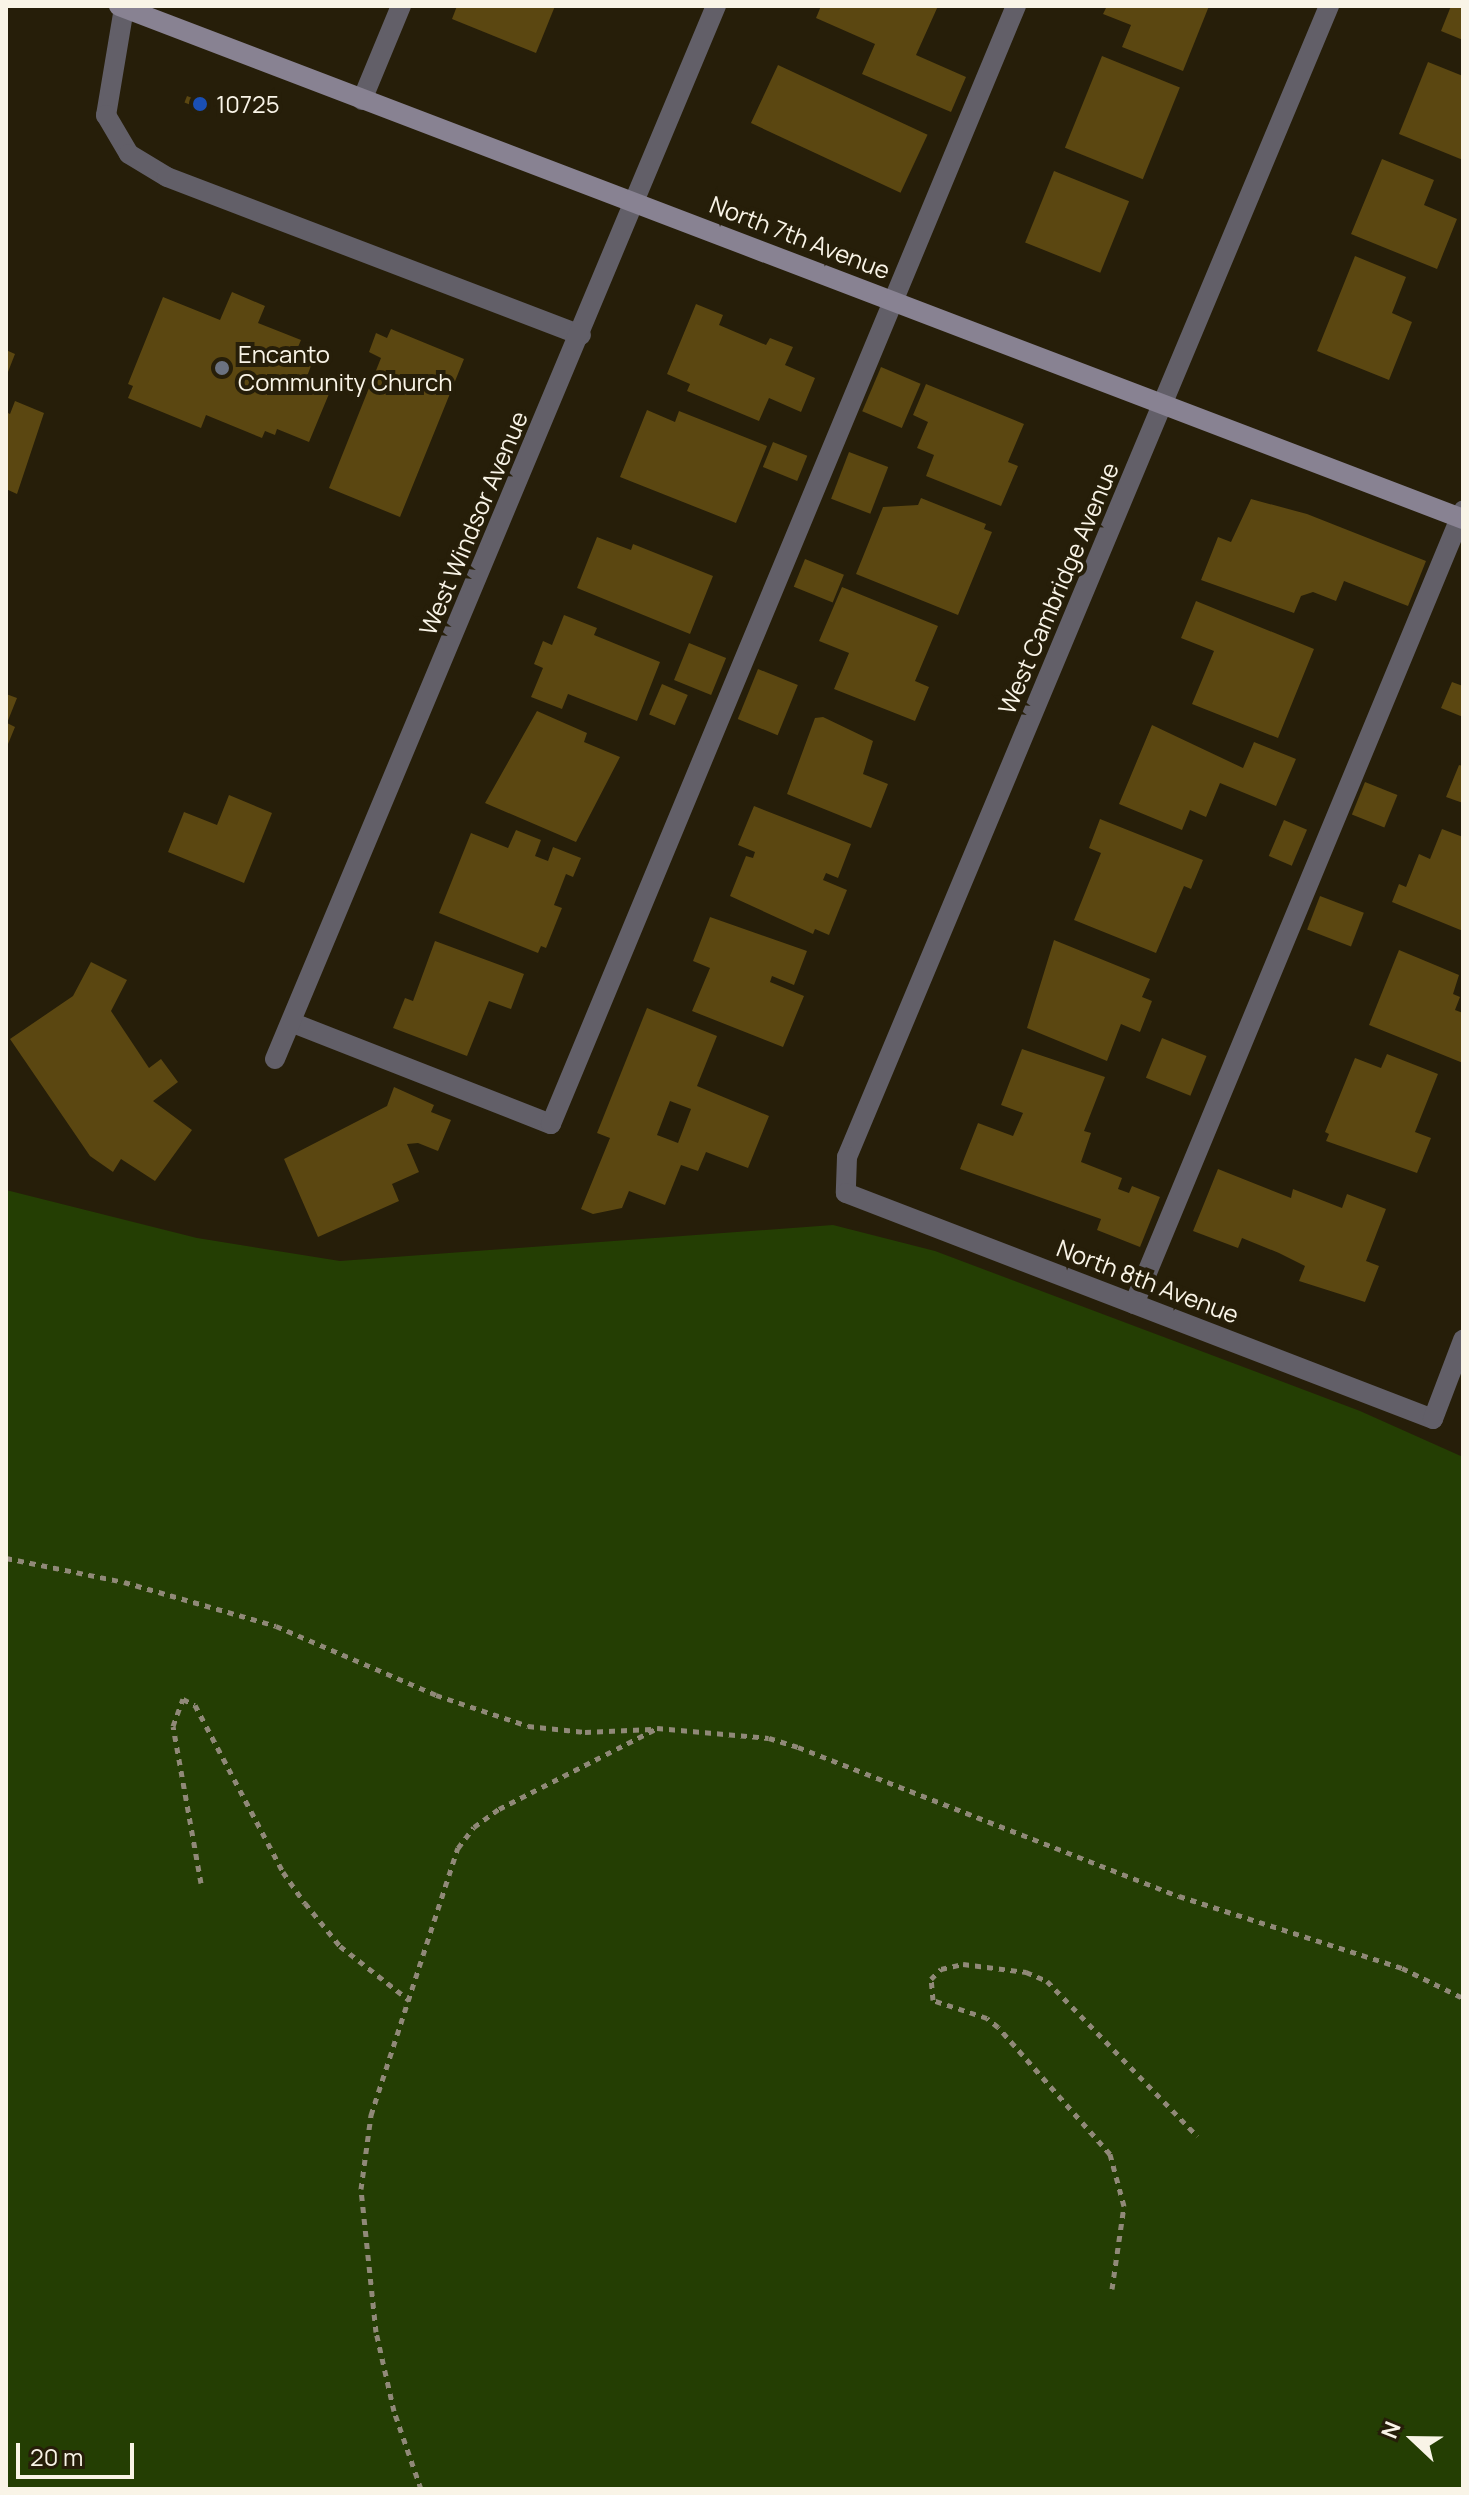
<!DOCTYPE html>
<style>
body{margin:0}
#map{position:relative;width:1469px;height:2495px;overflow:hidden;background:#261e09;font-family:Manrope,sans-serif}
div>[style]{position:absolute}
.green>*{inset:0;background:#243e03}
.building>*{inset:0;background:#5b4711;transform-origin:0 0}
.path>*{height:5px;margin-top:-2.5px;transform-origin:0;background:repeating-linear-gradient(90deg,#908978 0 6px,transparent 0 12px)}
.lane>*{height:20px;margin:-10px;padding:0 10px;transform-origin:10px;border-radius:10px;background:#625f68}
.street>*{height:20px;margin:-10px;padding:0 10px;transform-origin:10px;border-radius:10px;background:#625f68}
.secondary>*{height:20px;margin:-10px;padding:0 10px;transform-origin:10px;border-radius:10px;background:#888292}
.dots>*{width:22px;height:22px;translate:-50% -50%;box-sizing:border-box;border:4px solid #261e09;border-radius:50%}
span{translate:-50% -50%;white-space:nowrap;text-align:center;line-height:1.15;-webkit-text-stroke:8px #261e09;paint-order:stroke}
.poi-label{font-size:24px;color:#f9f4e7}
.left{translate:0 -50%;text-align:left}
.street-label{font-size:24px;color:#f9f4e7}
.frame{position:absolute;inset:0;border:8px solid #f9f4e7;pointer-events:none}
.north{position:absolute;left:1373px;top:2399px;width:80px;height:80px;-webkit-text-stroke:6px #261e09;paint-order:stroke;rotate:292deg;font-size:22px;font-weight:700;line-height:32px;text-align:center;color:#f9f4e7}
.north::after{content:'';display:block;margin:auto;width:28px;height:36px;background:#f9f4e7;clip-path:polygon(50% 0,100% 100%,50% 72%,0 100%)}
.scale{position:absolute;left:16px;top:2443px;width:118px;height:36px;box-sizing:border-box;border:4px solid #f9f4e7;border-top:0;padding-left:10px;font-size:24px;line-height:28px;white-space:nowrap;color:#f9f4e7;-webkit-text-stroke:6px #261e09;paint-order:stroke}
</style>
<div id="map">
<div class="green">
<i style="clip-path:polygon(6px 1190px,197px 1238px,340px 1261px,833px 1225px,935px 1251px,1360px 1411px,1463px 1457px,1463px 2489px,6px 2489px)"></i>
</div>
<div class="building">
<i style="clip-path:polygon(457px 6px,555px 6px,536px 53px,452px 19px)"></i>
<i style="clip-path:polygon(821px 6px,938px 6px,916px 55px,966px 77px,951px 112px,862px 74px,875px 44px,816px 18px)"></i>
<i style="clip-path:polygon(1107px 6px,1209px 6px,1183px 71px,1122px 47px,1131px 25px,1103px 14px)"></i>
<i style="clip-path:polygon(1451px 6px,1463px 6px,1463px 40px,1441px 31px)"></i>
<i style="left:1102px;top:56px;width:84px;height:99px;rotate:22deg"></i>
<i style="clip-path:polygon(1428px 62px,1463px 76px,1463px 160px,1399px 134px)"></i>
<i style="left:778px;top:65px;width:165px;height:64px;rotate:25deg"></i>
<i style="left:187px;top:96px;width:22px;height:7px;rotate:21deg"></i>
<i style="clip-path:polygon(1382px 159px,1434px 180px,1424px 205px,1457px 219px,1437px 269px,1351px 234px)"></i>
<i style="left:1054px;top:171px;width:81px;height:77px;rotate:22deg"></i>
<i style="clip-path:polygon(1355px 256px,1406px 277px,1392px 313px,1412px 322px,1389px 380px,1317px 351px)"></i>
<i style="clip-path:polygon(232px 292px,265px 306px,258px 323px,301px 340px,298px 347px,314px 358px,306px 379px,331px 389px,309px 442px,277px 429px,275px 435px,265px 431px,262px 438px,206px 415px,201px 428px,128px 398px,133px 386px,128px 384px,163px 297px,220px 320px)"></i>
<i style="clip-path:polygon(696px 304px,723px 315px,719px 325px,766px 345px,770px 338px,793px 347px,785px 365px,815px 378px,801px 412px,769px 398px,759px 421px,687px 391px,690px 384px,667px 374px)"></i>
<i style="clip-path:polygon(391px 329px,464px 359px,400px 517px,329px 488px,381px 358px,369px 352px,376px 333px,387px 338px)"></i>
<i style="clip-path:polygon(6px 350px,15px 354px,6px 377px)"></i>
<i style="left:881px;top:367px;width:43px;height:48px;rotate:23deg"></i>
<i style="clip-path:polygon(926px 384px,1024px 424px,1008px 462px,1018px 466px,1001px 506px,926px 476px,934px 455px,917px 448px,928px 422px,913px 415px)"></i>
<i style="clip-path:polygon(15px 401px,44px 413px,17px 494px,6px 489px,6px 412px,10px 414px)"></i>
<i style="clip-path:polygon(647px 410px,675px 422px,679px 411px,767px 446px,736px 523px,620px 477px)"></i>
<i style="left:773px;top:442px;width:37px;height:27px;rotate:22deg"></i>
<i style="left:849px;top:452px;width:42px;height:50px;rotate:21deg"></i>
<i style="clip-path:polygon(921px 498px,986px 524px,984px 529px,992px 532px,958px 615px,856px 574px,883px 507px,918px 505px)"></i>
<i style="clip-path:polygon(1251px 499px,1307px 514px,1426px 561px,1408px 606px,1344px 581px,1336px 601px,1313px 592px,1301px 596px,1294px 613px,1201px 580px,1218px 537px,1231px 542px)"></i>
<i style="clip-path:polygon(597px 537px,631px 550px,633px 544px,713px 576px,690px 634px,577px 588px)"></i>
<i style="left:805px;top:559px;width:42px;height:30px;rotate:22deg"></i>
<i style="clip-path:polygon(842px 587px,938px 626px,915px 681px,929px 687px,915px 721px,834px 689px,849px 653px,819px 641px)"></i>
<i style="clip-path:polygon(1196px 601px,1314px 649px,1278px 738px,1192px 704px,1214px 651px,1181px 638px)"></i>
<i style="clip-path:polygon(564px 615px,597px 628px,594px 635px,660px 662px,637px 721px,568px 694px,562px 709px,531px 697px,543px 668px,534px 664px,543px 641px,552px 645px)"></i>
<i style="left:689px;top:643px;width:40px;height:40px;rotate:22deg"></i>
<i style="left:758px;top:669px;width:43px;height:54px;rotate:22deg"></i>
<i style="clip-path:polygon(1452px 682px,1463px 686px,1463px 717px,1441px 708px)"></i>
<i style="left:662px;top:684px;width:28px;height:33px;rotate:23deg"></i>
<i style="clip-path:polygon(6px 694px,17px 698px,7px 723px,15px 727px,6px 749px)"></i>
<i style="clip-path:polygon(537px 711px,587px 733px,584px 742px,620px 757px,576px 842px,485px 803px)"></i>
<i style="clip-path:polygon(823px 717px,873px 741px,863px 774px,888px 784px,871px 828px,787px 794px,815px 718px)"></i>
<i style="clip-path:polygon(1152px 725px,1243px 768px,1254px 742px,1296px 759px,1276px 806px,1220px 783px,1206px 817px,1190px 810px,1182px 830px,1119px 804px)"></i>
<i style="clip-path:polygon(1459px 765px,1463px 766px,1463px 803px,1446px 797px)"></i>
<i style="left:1365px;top:782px;width:35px;height:35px;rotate:22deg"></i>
<i style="clip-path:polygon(229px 795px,272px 813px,244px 883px,168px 852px,184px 812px,217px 825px)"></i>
<i style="clip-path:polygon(754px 806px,851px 844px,838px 878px,826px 873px,823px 880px,847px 890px,829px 935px,815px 929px,813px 934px,730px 896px,746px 856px,753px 858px,755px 852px,738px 845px)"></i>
<i style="clip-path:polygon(1100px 819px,1203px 860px,1191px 889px,1184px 886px,1156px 953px,1074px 920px,1101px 853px,1089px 848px)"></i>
<i style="left:1284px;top:820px;width:25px;height:39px;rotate:23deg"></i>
<i style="clip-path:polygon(1442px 829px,1463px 837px,1463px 931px,1392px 902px,1399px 884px,1406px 887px,1419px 854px,1430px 859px)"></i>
<i style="clip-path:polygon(516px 830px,541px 840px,535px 856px,548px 861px,553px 847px,581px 858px,573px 877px,566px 874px,554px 905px,562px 908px,546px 948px,541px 946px,538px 953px,439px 913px,471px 833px,508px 848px)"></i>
<i style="left:1320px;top:896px;width:47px;height:36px;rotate:21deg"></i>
<i style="clip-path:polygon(710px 917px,807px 951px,794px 985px,772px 976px,770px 982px,804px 996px,783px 1047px,692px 1011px,710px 968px,693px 961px)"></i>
<i style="clip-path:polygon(1054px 940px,1150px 979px,1142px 997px,1152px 1001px,1140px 1032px,1121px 1024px,1107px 1061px,1027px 1028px)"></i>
<i style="clip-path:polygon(435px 941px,524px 974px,511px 1009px,489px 1001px,467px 1056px,393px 1028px,405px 998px,413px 1001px)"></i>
<i style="clip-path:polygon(1399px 950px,1459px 975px,1453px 994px,1460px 997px,1455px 1010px,1463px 1013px,1463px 1063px,1369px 1025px)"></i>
<i style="clip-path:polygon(91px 962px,127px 980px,111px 1011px,149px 1068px,161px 1059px,178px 1082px,153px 1101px,192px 1130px,155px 1181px,121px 1159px,113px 1172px,90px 1156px,10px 1039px,73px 996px)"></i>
<i style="clip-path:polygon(evenodd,647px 1008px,717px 1036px,697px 1086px,769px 1116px,748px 1168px,706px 1152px,698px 1171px,681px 1165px,665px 1205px,629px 1191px,622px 1208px,593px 1214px,581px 1209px,610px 1138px,597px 1133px,647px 1008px,670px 1101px,691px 1109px,678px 1143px,657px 1135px,670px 1101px)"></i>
<i style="left:1162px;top:1038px;width:48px;height:43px;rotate:22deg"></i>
<i style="clip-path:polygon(1022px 1049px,1105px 1077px,1084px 1131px,1091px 1133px,1081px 1162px,1122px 1178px,1118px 1189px,1129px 1193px,1132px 1186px,1160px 1197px,1140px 1247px,1097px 1230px,1101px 1219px,960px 1169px,978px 1123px,1013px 1136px,1023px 1113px,1001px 1105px)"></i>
<i style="clip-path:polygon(1387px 1054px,1438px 1074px,1415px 1132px,1431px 1138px,1417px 1173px,1326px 1141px,1329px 1134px,1325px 1132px,1355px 1058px,1381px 1068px)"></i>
<i style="clip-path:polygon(394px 1087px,434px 1105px,431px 1112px,451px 1120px,438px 1151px,418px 1143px,407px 1144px,419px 1172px,392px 1184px,399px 1201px,318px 1237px,284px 1159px,387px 1106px)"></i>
<i style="clip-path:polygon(1218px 1169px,1291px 1198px,1293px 1189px,1342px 1208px,1347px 1194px,1386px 1209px,1366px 1261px,1379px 1266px,1365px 1302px,1299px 1281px,1305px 1266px,1279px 1253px,1242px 1238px,1238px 1248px,1193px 1231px)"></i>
</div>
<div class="path">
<i style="left:6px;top:1558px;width:120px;rotate:11.5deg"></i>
<i style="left:124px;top:1582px;width:158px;rotate:16.1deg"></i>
<i style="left:276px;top:1626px;width:174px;rotate:23.3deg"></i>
<i style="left:436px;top:1695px;width:97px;rotate:18.6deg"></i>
<i style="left:528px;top:1726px;width:57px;rotate:6deg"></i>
<i style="left:585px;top:1732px;width:67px;rotate:-2.6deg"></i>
<i style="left:201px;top:1883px;width:159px;rotate:-100.1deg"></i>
<i style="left:173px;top:1726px;width:29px;rotate:-70deg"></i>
<i style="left:183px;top:1699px;width:13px;rotate:27deg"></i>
<i style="left:195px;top:1705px;width:189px;rotate:62.2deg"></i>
<i style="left:283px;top:1872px;width:38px;rotate:55deg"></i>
<i style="left:305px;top:1903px;width:55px;rotate:50.9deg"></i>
<i style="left:340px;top:1946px;width:88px;rotate:38deg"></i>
<i style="left:1112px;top:2289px;width:84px;rotate:-81.8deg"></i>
<i style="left:1124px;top:2206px;width:54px;rotate:-105.1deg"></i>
<i style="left:1110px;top:2154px;width:169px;rotate:-131.4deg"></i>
<i style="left:998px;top:2027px;width:14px;rotate:-141deg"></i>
<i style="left:987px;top:2018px;width:57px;rotate:-161.6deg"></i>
<i style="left:933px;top:2000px;width:21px;rotate:-95deg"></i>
<i style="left:931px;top:1979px;width:14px;rotate:-45deg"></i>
<i style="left:941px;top:1969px;width:23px;rotate:-13deg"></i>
<i style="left:963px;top:1964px;width:64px;rotate:7.2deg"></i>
<i style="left:1026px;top:1972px;width:23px;rotate:23deg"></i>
<i style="left:1047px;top:1981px;width:216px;rotate:45.9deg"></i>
<i style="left:421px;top:2489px;width:83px;rotate:-109.1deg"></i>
<i style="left:394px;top:2411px;width:81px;rotate:-102.8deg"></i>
<i style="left:376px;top:2332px;width:144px;rotate:-96deg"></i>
<i style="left:361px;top:2189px;width:75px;rotate:-82.3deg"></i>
<i style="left:371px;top:2115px;width:281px;rotate:-72deg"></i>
<i style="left:458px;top:1848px;width:26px;rotate:-53deg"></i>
<i style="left:474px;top:1827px;width:31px;rotate:-36deg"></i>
<i style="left:499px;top:1809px;width:178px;rotate:-27.1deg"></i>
<i style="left:657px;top:1728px;width:112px;rotate:5.1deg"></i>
<i style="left:769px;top:1738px;width:30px;rotate:17deg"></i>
<i style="left:798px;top:1747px;width:409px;rotate:21.4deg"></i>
<i style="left:1179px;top:1896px;width:234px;rotate:17.9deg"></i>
<i style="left:1402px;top:1968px;width:68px;rotate:26.2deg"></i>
</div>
<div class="lane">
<i style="left:124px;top:8px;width:109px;rotate:99.5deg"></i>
<i style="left:106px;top:115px;width:45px;rotate:59.5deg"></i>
<i style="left:129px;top:154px;width:44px;rotate:31.2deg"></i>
<i style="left:167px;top:177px;width:443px;rotate:20.9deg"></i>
<i style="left:362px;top:100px;width:102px;rotate:-67.5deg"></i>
<i style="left:293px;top:1023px;width:277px;rotate:21.4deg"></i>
<i style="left:551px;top:1124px;width:1211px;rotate:-67.42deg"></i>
<i style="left:1134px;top:1304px;width:859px;rotate:-67.47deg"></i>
</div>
<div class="street">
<i style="left:1329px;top:6px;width:1248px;rotate:112.72deg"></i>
<i style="left:847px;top:1157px;width:36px;rotate:92deg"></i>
<i style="left:846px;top:1193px;width:629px;rotate:21.06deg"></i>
<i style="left:1433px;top:1419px;width:85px;rotate:-69.2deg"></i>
<i style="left:275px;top:1059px;width:1142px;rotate:-67.28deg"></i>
</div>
<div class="secondary">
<i style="left:119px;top:6px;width:1439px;rotate:20.89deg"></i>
</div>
<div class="dots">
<i style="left:200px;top:104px;background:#1a4fb4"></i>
<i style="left:222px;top:368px;background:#6b7280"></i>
</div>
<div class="poi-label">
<span class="left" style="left:216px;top:104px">10725</span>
<span class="left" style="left:238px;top:368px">Encanto<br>Community Church</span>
</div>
<div class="street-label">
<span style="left:800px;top:237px;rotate:21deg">North 7th Avenue</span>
<span style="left:473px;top:523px;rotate:-67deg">West Windsor Avenue</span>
<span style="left:1058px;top:588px;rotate:-67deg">West Cambridge Avenue</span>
<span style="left:1148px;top:1281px;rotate:21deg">North 8th Avenue</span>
</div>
<div class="frame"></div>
<div class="north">N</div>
<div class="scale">20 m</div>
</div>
